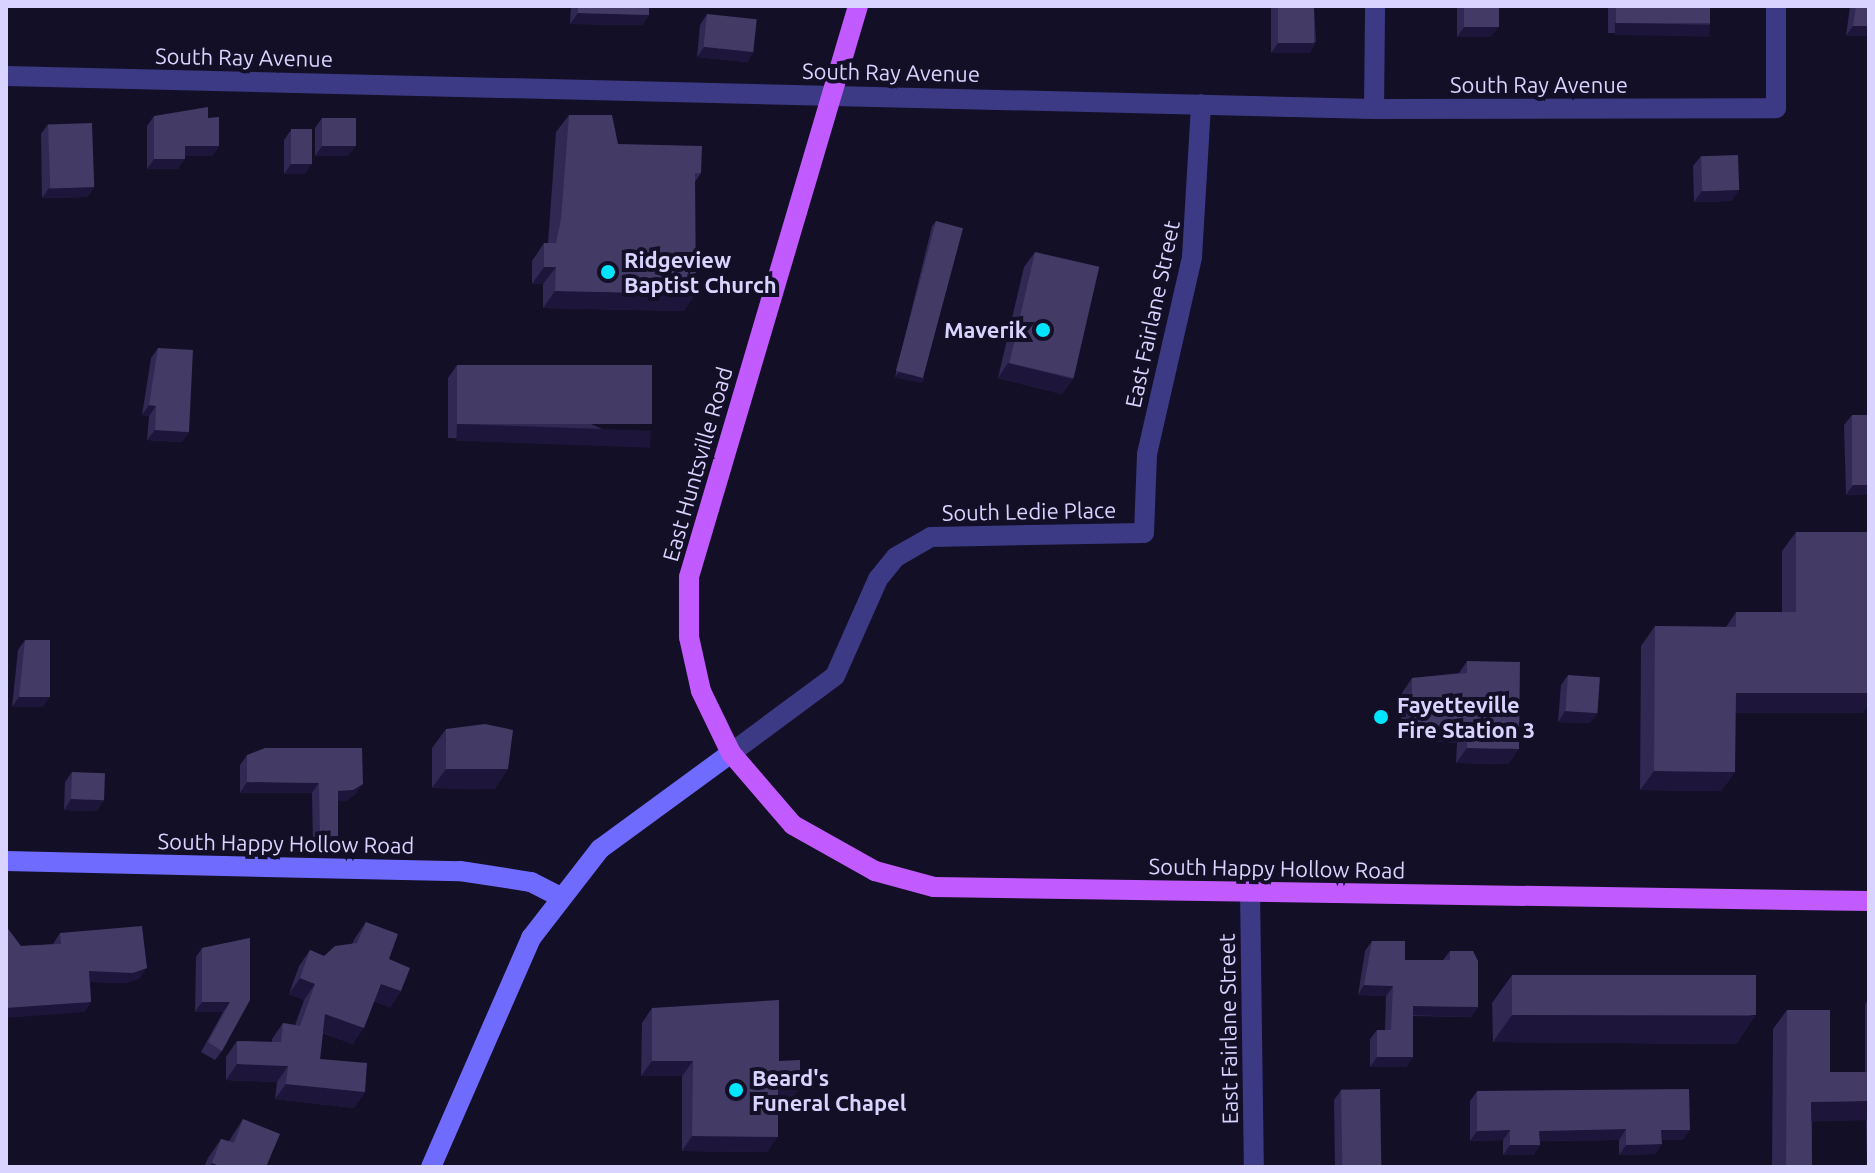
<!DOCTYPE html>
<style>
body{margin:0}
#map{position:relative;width:1875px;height:1173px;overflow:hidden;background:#130f26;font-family:Ubuntu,sans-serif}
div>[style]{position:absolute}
.street>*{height:20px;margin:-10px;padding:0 10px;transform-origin:10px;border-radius:10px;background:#3d3a85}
.secondary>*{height:20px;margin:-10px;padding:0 10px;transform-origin:10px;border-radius:10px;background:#6f6bff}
.primary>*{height:20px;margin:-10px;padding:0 10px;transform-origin:10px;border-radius:10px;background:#c25bff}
.wall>*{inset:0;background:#312854}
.shaded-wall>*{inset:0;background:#1d163a;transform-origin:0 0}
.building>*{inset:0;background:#433a66;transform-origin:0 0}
.dots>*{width:22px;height:22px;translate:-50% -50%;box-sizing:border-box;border:4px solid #130f26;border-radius:50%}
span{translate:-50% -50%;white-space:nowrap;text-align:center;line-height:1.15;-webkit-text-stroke:8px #130f26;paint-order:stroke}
.street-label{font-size:22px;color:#d9d4ff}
.poi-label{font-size:22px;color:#d9d4ff;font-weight:700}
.left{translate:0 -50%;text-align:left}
.right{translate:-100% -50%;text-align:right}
.frame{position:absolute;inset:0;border:8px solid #d9d4ff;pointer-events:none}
</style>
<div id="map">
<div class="street">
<i style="left:6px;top:76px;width:1368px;rotate:1.38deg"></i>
<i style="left:1374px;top:109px;width:402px;rotate:-0.1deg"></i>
<i style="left:1776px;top:108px;width:102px;rotate:-90deg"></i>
<i style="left:1374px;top:109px;width:103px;rotate:-89.4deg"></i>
<i style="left:731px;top:753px;width:129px;rotate:-36.5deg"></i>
<i style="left:835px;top:676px;width:106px;rotate:-66.1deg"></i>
<i style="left:878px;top:579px;width:28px;rotate:-51deg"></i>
<i style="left:896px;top:557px;width:40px;rotate:-29.7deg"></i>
<i style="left:931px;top:537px;width:213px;rotate:-1.1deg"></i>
<i style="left:1144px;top:533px;width:79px;rotate:-87.8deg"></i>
<i style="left:1147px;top:454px;width:202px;rotate:-77.1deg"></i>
<i style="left:1192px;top:257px;width:153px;rotate:-86.6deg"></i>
<i style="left:1250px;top:891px;width:276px;rotate:89.2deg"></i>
</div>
<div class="secondary">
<i style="left:6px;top:861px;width:454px;rotate:1.3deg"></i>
<i style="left:460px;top:871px;width:72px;rotate:8.8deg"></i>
<i style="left:531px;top:882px;width:33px;rotate:27deg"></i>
<i style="left:431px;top:1167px;width:250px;rotate:-66.4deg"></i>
<i style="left:531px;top:938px;width:113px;rotate:-52.2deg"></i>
<i style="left:600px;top:849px;width:162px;rotate:-36.2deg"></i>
</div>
<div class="primary">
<i style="left:858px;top:6px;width:595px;rotate:106.49deg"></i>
<i style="left:689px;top:577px;width:60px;rotate:90deg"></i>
<i style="left:689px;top:637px;width:55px;rotate:77.5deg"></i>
<i style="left:701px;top:691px;width:69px;rotate:64.2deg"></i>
<i style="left:731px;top:753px;width:95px;rotate:49.3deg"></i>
<i style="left:793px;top:825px;width:94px;rotate:29.3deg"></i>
<i style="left:875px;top:871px;width:61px;rotate:15.2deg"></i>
<i style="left:934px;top:887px;width:935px;rotate:0.86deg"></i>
</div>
<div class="wall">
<i style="clip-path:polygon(571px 6px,649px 6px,649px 15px,642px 25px,570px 24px)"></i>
<i style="clip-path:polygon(1271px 6px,1314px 6px,1316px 42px,1309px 53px,1271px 53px)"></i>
<i style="clip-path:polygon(1457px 6px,1499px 6px,1491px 37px,1457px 37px)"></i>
<i style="clip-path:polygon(1608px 6px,1710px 6px,1710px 24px,1703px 34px,1608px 33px)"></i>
<i style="clip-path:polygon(1850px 6px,1869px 6px,1869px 36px,1846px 36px)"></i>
<i style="clip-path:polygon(707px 14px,754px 52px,747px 62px,697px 57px,700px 25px)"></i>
<i style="clip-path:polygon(569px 115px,618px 144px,701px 173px,695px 182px,684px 311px,543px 308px,543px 284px,532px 284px,532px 261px,544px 243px,548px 243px,556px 132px)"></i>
<i style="clip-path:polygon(154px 116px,208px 118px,219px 146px,212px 156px,185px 156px,178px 169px,147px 169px,147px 126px)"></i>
<i style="clip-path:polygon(322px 118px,348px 156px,315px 156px,315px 128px)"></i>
<i style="clip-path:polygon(48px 124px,94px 187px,87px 197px,42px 198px,41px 134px)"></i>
<i style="clip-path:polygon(291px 130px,305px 174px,284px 174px,284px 140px)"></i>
<i style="clip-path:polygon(1701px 156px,1732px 201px,1694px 202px,1693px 166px)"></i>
<i style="clip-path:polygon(936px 221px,922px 383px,895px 377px,932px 226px)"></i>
<i style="clip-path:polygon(1035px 252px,1073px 379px,1062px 394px,998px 378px,1024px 267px)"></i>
<i style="clip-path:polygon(158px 348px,189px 432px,182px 442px,147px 440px,149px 416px,142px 415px,151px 358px)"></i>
<i style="clip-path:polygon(457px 365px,641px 446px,448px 438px,448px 378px)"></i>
<i style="clip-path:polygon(1852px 415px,1869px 415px,1869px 494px,1846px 495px,1844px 425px)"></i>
<i style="clip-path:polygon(1796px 532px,1863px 713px,1735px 713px,1735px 772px,1721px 791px,1640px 790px,1641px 646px,1655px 626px,1726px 627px,1736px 612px,1782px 612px,1782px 551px)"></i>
<i style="clip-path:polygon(25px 640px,43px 707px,12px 707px,18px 650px)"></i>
<i style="clip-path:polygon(1467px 661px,1509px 764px,1456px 763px,1457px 743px,1401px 738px,1402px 693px,1412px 678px,1459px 673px)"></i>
<i style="clip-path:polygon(1568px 675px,1590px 723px,1558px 722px,1561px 685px)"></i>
<i style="clip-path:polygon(446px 729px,495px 789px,432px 788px,432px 748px)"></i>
<i style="clip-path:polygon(247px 755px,363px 784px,355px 794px,346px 801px,338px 801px,331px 847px,313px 847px,312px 793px,240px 793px,240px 765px)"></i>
<i style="clip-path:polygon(72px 772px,97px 811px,64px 810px,65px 782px)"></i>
<i style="clip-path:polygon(366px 922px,389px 959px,401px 991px,390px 1007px,374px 1001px,353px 1044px,323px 1033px,320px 1059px,365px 1092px,354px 1108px,275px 1099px,277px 1082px,226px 1080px,226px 1057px,237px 1041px,272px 1042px,272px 1039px,283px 1023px,295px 1025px,304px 1000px,289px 994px,299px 966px,310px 950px,324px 956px,352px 944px,355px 938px)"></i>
<i style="clip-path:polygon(60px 933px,140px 978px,126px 983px,90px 982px,91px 1002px,84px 1012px,21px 946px,53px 944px)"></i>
<i style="clip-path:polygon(250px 938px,222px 1051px,215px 1060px,201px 1052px,223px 1012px,195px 1012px,196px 957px,202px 948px)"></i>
<i style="clip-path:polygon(1372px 941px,1405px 960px,1443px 960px,1450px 951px,1478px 1007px,1471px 1017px,1413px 1016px,1413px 1057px,1406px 1067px,1370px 1067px,1370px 1039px,1377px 1030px,1385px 1030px,1386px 996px,1358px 995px,1365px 951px)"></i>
<i style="clip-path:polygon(1512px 975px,1755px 1016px,1736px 1044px,1493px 1042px,1492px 1003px)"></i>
<i style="clip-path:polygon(1869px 998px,1869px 1167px,1867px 1167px,1866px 1120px,1812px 1121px,1812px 1167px,1772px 1167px,1773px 1029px,1787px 1010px,1830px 1072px,1865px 1072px,1865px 1004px)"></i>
<i style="clip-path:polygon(652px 1008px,779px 1061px,789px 1103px,778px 1104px,767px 1152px,682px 1151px,682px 1076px,641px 1076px,642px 1023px)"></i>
<i style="clip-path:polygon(1341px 1090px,1381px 1167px,1335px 1167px,1334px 1100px)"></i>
<i style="clip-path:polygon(1477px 1091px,1683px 1140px,1661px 1140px,1662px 1144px,1655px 1154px,1619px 1155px,1619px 1140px,1540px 1141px,1540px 1145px,1533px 1155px,1503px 1155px,1503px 1140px,1470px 1141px,1470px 1101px)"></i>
<i style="clip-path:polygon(243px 1119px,266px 1167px,204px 1167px,208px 1158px,221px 1139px,229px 1141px)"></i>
</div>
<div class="shaded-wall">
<i style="clip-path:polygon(578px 13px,649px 15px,642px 25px,570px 24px)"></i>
<i style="left:1615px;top:23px;width:95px;height:12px;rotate:1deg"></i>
<i style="clip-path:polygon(1853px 26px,1869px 26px,1869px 36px,1846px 36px)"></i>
<i style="clip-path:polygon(1464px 27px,1499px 27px,1491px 37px,1457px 37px)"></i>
<i style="clip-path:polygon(1316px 42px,1309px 53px,1271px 53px,1278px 43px)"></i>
<i style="clip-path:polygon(704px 47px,754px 52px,747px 62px,697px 57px)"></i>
<i style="clip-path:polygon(185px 146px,219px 146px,212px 156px,177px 156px)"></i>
<i style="clip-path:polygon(322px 146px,356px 146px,348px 156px,315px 156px)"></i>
<i style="clip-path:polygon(154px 159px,185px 159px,178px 169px,147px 169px)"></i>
<i style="clip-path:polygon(291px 164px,312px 164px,305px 174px,284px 174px)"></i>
<i style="clip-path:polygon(94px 187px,87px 197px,42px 198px,49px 188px)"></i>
<i style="clip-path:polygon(1739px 190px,1732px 201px,1694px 202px,1702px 191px)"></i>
<i style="clip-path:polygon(544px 267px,556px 267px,543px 284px,532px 284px)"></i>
<i style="clip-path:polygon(555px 291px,696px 294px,684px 311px,543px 308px)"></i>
<i style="clip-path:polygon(1008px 363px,1073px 379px,1062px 394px,998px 378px)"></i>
<i style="clip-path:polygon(899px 372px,926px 378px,922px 383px,895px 377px)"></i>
<i style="clip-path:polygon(149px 405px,156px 406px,149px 416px,142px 415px)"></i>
<i style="left:457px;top:424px;width:194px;height:17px;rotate:2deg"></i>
<i style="clip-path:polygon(155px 430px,189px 432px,182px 442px,147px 440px)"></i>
<i style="clip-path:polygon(1869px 484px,1869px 494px,1846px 495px,1853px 485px)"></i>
<i style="clip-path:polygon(1736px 693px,1869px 693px,1869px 704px,1863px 713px,1722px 713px)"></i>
<i style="clip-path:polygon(19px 697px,50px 697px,43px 707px,12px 707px)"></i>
<i style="clip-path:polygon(1565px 711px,1598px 713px,1590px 723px,1558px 722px)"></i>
<i style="clip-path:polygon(1412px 723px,1467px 728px,1457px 743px,1401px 738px)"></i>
<i style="clip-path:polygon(1467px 748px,1519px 749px,1509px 764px,1456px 763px)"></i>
<i style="clip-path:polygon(446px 769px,508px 769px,495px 789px,432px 788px)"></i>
<i style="clip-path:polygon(1654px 771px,1735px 772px,1721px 791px,1640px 790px)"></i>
<i style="clip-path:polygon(247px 782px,319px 783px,312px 793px,240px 793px)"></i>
<i style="clip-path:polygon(363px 784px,355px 794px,346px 801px,331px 801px,338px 791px)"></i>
<i style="clip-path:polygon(71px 799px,104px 800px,97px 811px,64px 810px)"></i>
<i style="clip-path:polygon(320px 836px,338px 836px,331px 847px,313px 847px)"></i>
<i style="clip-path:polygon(147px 968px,140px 978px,126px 983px,82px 982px,89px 971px)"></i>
<i style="clip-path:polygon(300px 978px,315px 984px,304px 1000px,289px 994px)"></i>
<i style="clip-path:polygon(381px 984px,401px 991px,390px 1007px,370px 999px)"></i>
<i style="clip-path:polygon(1364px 985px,1393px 986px,1386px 996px,1358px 995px)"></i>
<i style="clip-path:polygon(91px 1002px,84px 1012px,6px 1018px,6px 1008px)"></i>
<i style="clip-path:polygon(202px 1002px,230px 1002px,223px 1012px,195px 1012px)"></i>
<i style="clip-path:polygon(1413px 1006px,1478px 1007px,1471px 1017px,1406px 1015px)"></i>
<i style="clip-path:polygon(325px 1014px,364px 1028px,353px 1044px,314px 1029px)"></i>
<i style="clip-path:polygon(1512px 1015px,1755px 1016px,1736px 1044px,1493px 1042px)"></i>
<i style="clip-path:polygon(1377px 1057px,1413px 1057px,1406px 1067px,1370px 1067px)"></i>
<i style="clip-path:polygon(652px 1061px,693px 1061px,682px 1076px,641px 1076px)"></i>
<i style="clip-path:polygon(237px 1064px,288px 1066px,277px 1082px,226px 1080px)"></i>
<i style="clip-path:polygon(286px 1084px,365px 1092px,354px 1108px,275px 1099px)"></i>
<i style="clip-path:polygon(800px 1088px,789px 1103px,768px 1104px,778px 1089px)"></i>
<i style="clip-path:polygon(1869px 1101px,1869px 1116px,1866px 1120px,1798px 1122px,1811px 1102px)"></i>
<i style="clip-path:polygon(1626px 1129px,1619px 1140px,1532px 1141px,1539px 1131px)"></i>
<i style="clip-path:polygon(1510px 1130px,1503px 1140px,1470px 1141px,1477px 1131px)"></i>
<i style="clip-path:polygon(1661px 1130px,1690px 1130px,1683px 1140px,1654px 1140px)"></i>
<i style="clip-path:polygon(692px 1136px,778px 1137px,767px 1152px,682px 1151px)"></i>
<i style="clip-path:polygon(1662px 1144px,1655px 1154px,1619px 1155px,1626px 1145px)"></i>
<i style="clip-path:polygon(1510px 1145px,1540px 1145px,1533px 1155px,1503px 1155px)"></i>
<i style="clip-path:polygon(212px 1163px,223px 1167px,209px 1167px)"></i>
</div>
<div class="building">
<i style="clip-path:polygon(578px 6px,649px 6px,649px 15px,578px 13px)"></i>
<i style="left:1278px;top:6px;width:36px;height:37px"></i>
<i style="left:1464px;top:6px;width:35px;height:21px"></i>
<i style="left:1616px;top:6px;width:94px;height:17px"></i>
<i style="clip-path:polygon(1856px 6px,1869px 6px,1869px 26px,1853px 26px)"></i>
<i style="left:707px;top:14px;width:50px;height:33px;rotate:6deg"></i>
<i style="clip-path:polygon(208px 107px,208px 118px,219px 117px,219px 146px,185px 146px,185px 159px,154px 159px,154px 116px)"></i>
<i style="clip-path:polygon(569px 115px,612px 115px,618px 144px,702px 146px,701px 173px,695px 173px,696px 294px,555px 291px,556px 267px,544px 267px,544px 243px,556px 243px,561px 219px)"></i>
<i style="left:322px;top:118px;width:34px;height:28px"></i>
<i style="left:92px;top:123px;width:64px;height:44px;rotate:88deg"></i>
<i style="left:312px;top:129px;width:35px;height:21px;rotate:90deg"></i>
<i style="left:1738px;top:155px;width:35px;height:37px;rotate:88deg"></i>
<i style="left:936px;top:221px;width:28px;height:155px;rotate:15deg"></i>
<i style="left:1035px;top:252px;width:66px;height:114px;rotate:13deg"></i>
<i style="clip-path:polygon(158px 348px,193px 350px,189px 432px,155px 430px,156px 406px,149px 405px)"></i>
<i style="left:457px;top:365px;width:195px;height:59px"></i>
<i style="left:1852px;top:415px;width:17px;height:70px"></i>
<i style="clip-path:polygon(1796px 532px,1869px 532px,1869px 693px,1736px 693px,1735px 772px,1654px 771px,1655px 626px,1736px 627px,1736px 612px,1796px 612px)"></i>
<i style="clip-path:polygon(25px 640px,50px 640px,50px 697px,19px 697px)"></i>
<i style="clip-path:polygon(1467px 661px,1520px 662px,1519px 749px,1467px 748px,1467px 728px,1412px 723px,1412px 678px,1467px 673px)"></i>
<i style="left:1568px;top:675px;width:32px;height:36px;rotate:4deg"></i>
<i style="clip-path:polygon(485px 724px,513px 730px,508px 769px,446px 769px,446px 729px)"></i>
<i style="clip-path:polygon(265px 748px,362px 748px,363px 784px,353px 790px,338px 791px,338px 836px,320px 836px,319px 783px,247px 782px,247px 755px)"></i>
<i style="left:72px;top:772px;width:33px;height:27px;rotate:2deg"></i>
<i style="clip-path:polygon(366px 922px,398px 934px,389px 959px,410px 968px,401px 991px,381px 984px,364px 1028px,325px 1014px,320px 1059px,367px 1063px,365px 1092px,286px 1084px,288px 1066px,237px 1064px,237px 1041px,281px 1042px,283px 1023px,300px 1026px,315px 984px,300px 978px,310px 950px,324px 956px,335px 946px,357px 943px)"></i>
<i style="clip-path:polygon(6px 926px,21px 946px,61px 944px,60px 933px,142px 926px,147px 968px,133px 973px,89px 971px,91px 1002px,6px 1008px)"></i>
<i style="clip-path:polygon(250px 938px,250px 1000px,222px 1051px,208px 1042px,230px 1002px,202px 1002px,202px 948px)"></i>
<i style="clip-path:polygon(1372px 941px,1405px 941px,1405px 960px,1450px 960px,1450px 951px,1473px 951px,1478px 961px,1478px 1007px,1413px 1006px,1413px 1057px,1377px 1057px,1377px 1030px,1391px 1030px,1393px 986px,1364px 985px)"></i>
<i style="left:1512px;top:975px;width:244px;height:40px"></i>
<i style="clip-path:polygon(779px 1000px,779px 1061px,800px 1060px,800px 1088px,778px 1089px,778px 1137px,692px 1136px,693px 1061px,652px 1061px,652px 1008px)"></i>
<i style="clip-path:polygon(1787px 1010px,1830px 1010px,1830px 1072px,1869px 1072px,1869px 1101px,1811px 1102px,1812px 1167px,1786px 1167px)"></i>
<i style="left:1380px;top:1089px;width:78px;height:39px;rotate:89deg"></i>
<i style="clip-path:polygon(1689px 1089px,1690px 1130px,1661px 1130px,1662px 1144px,1626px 1145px,1626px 1129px,1539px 1131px,1540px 1145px,1510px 1145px,1510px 1130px,1477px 1131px,1477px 1091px)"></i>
<i style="clip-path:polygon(243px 1119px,280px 1134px,266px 1167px,223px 1167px,212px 1163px,221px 1139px,234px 1143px)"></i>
</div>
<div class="dots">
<i style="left:608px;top:272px;background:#00e5ff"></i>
<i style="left:1043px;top:330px;background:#00e5ff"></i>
<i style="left:1381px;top:717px;background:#00e5ff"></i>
<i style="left:736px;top:1090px;background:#00e5ff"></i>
</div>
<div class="street-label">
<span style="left:244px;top:57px;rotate:1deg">South Ray Avenue</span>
<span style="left:891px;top:72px;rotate:1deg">South Ray Avenue</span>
<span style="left:1539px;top:85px">South Ray Avenue</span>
<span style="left:1152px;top:314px;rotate:-78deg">East Fairlane Street</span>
<span style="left:697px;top:464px;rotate:-74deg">East Huntsville Road</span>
<span style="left:1029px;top:511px;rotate:-1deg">South Ledie Place</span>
<span style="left:286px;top:843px;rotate:1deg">South Happy Hollow Road</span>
<span style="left:1277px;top:868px;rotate:1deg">South Happy Hollow Road</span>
<span style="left:1228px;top:1029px;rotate:-91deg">East Fairlane Street</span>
</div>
<div class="poi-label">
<span class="left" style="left:624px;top:272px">Ridgeview<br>Baptist Church</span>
<span class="right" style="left:1027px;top:330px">Maverik</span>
<span class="left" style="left:1397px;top:717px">Fayetteville<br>Fire Station 3</span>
<span class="left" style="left:752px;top:1090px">Beard's<br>Funeral Chapel</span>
</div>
<div class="frame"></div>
</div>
